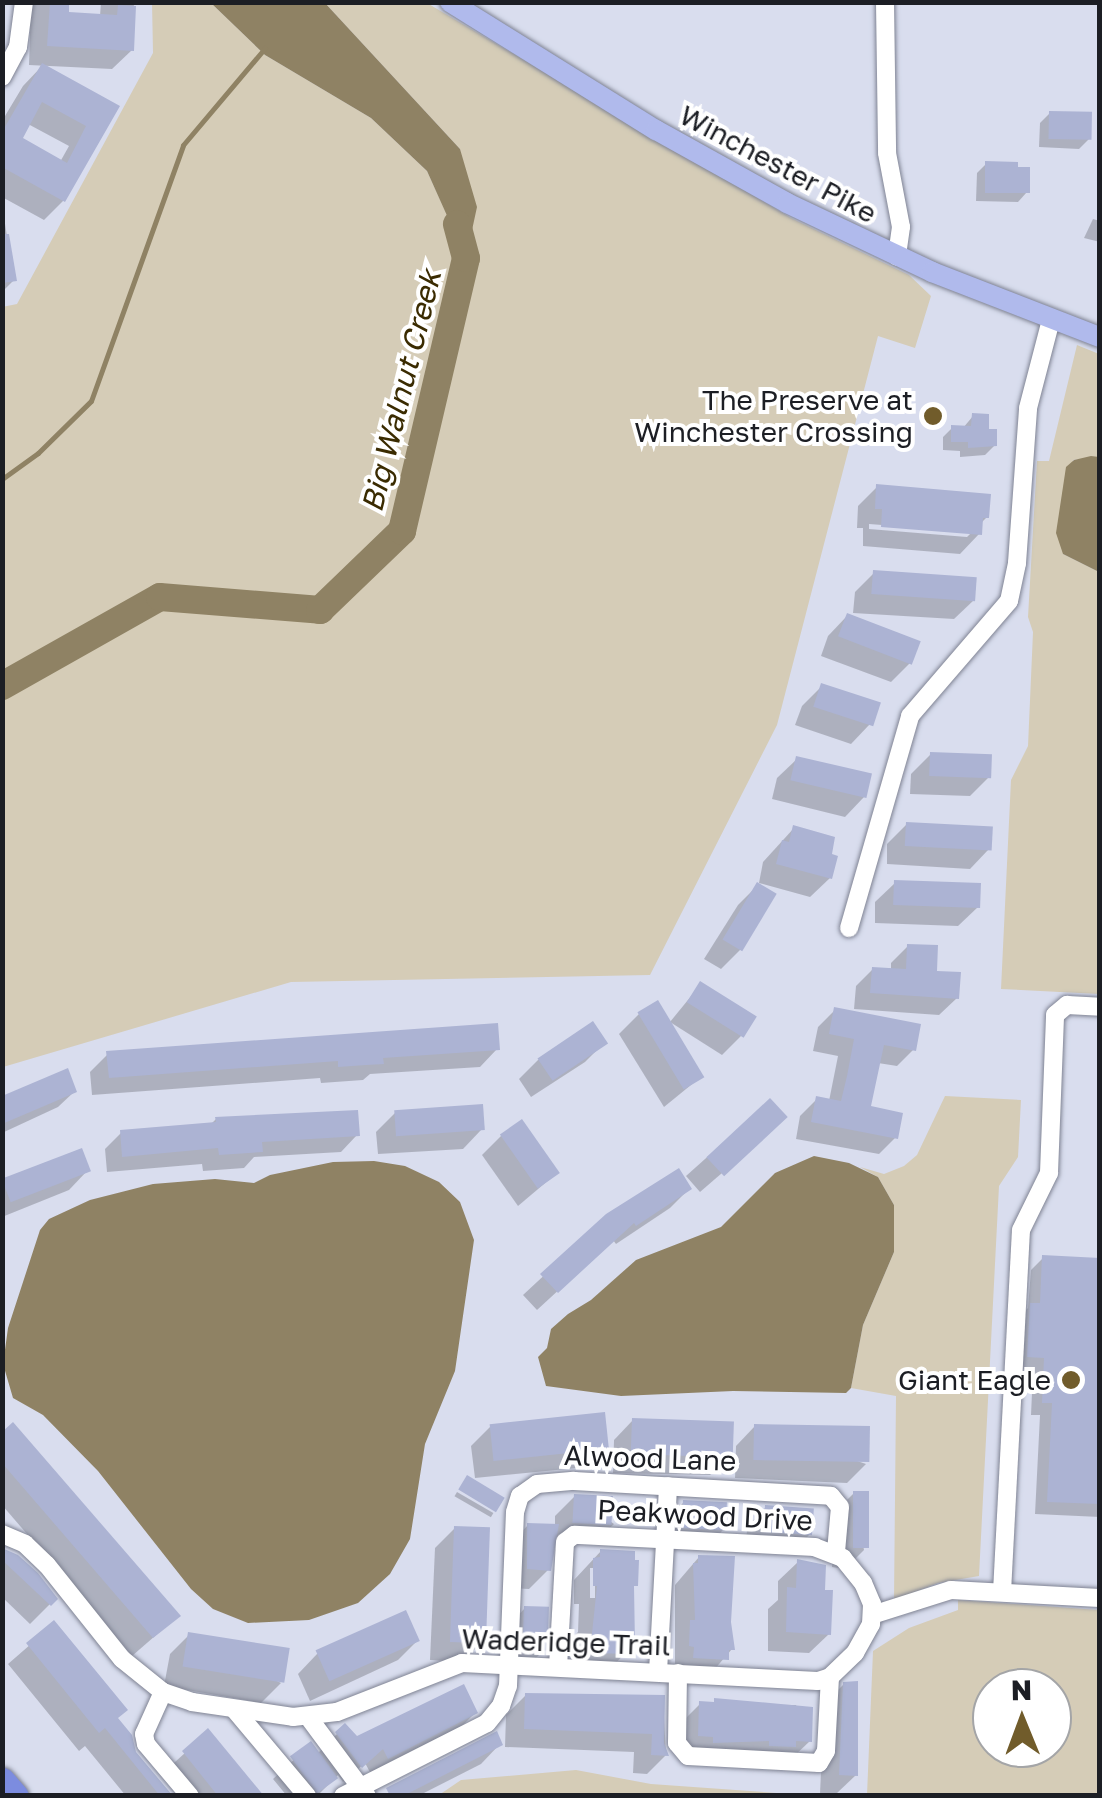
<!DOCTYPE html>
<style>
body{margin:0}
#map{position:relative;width:1102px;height:1798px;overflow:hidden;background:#d9ddee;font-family:"Golos Text",sans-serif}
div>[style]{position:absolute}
.green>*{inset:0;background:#d5ccb7}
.water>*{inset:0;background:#8f8264}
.shadow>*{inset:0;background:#0003;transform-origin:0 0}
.stream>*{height:5px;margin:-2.5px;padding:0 2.5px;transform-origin:2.5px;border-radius:2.5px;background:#8f8264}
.river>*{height:28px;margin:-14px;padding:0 14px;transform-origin:14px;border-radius:14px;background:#8f8264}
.building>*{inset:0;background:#acb3d3;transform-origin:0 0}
.roads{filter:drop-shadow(0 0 2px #7f8393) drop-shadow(0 0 2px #7f8393)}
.minor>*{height:18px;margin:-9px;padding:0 9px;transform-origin:9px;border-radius:9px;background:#fff}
.major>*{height:20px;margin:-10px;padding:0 10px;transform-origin:10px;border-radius:10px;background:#b0baec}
.highway>*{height:25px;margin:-12.5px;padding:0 12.5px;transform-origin:12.5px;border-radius:12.5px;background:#7c8cdf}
.dots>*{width:28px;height:28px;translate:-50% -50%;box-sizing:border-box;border:5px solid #fff;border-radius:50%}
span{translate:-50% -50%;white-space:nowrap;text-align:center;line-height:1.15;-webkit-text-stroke:8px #fff;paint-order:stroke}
.street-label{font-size:28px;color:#1c1e24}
.poi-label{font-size:28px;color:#1c1e24}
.right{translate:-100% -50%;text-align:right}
.water-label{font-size:30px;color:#3a2b01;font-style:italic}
.frame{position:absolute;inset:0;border:5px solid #1c1e24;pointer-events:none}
.north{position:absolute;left:972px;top:1668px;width:100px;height:100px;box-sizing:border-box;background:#fff;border:2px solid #a4a5a7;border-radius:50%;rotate:359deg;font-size:28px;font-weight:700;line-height:40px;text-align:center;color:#1c1e24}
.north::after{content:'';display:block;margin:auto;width:35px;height:45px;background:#715c2b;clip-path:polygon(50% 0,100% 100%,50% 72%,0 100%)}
</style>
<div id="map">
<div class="green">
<i style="clip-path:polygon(152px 2px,211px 3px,265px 55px,371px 118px,427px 171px,466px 256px,460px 149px,325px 3px,427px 3px,791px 218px,909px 275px,931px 296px,915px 348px,878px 336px,777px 725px,650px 975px,291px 982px,3px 1067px,2px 307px,17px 304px,153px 53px)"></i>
<i style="clip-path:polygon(1077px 345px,1099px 354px,1099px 457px,1073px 460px,1063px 554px,1099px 572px,1099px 994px,1001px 989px,1011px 780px,1028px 746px,1033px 632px,1028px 617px,1037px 461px,1049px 461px)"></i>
<i style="clip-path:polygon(945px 1096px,1021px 1100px,1018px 1157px,999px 1186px,979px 1576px,938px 1583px,894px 1600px,896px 1396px,851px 1388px,863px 1325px,894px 1252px,894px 1205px,878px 1177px,860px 1167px,884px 1174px,904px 1166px,917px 1155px)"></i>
<i style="clip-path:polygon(evenodd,958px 1600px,1099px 1610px,1099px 1795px,867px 1795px,873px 1651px,909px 1628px,958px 1610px,958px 1600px,992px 1688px,1052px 1688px,1052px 1748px,992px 1748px,992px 1688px)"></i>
<i style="clip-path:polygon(576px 1770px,651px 1784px,806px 1795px,439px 1795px,461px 1780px)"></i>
</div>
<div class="water">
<i style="clip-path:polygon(211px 3px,325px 3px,460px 149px,477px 207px,466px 258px,427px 171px,371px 118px,265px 55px)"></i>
<i style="clip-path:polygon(1091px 456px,1099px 457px,1099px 572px,1063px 554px,1056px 533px,1066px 467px,1074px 460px)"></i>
<i style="clip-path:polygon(814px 1156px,849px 1163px,878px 1177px,894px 1205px,894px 1252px,863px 1325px,851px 1388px,846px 1393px,733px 1391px,621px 1396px,546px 1386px,538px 1357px,547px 1348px,551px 1329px,568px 1314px,591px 1300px,636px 1260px,721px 1227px,775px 1173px)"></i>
<i style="clip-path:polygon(374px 1161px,405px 1166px,439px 1182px,460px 1202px,474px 1240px,455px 1371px,425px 1444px,410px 1539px,390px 1574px,358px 1603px,309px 1620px,248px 1623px,213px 1609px,191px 1589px,98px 1471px,43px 1415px,13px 1398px,3px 1364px,8px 1328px,40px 1230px,49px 1219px,90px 1200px,153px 1184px,215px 1179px,254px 1183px,270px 1175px,333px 1162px)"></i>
</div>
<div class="shadow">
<i style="clip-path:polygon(31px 2px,66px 2px,66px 15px,100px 16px,101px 2px,134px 2px,132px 50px,112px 69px,29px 65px)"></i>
<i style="clip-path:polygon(evenodd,42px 66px,116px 107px,63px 201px,44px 220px,2px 197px,2px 121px,23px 86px,42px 66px,28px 124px,69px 146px,60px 162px,20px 139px,28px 124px)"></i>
<i style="clip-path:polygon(1050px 113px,1089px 139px,1079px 149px,1039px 147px,1040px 123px)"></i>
<i style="clip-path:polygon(986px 164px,1015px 169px,1027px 192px,1018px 202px,976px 201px,977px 173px)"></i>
<i style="clip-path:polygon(2px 205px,14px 280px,2px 292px)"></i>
<i style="clip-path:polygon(1093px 219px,1100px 221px,1100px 242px,1084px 238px)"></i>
<i style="clip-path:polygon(973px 416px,995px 445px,985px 455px,960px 457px,960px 451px,943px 450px,943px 437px,952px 428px,963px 428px)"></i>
<i style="clip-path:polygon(evenodd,877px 487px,987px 517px,980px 524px,979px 534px,960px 554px,863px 546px,863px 528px,857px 528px,858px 506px,877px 487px,869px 524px,972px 532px,967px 537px,869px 529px,869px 524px)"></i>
<i style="clip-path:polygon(874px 573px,974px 600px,954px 619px,853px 613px,855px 592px)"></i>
<i style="clip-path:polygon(847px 616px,910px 663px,891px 682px,821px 656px,828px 636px)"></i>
<i style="clip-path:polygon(822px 686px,870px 724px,851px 744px,795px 725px,802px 706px)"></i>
<i style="clip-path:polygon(931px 754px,989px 777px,970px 796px,910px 794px,911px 774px)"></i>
<i style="clip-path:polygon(797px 759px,864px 797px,845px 817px,772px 799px,777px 778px)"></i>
<i style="clip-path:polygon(907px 824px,989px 849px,970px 869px,887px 864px,887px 844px)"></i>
<i style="clip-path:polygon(794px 828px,830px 878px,810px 897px,759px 883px,763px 862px)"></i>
<i style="clip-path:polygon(895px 883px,978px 907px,958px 926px,875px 923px,875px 902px)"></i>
<i style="clip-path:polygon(758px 885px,740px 950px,721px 969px,704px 959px,738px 905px)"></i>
<i style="clip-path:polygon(908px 946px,957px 998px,939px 1015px,854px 1009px,856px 986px,873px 969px,891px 970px,891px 963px)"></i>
<i style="clip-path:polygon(701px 984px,742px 1035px,722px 1055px,670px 1022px)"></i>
<i style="clip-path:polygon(835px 1010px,914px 1049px,897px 1066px,878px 1063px,868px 1108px,896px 1137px,879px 1154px,796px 1139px,800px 1116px,817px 1099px,829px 1101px,838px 1056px,813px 1051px,818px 1027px)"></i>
<i style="clip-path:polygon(639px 1014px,702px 1076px,664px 1107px,619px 1034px)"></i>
<i style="clip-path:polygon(604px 1043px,585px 1062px,531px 1097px,519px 1079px,538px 1060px)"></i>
<i style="clip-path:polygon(497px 1049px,480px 1067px,370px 1074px,363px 1080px,321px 1083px,320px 1078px,92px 1095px,90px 1072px,108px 1054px)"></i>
<i style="clip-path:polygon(75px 1091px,58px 1107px,2px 1133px,2px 1099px)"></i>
<i style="clip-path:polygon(770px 1101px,765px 1136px,700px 1192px,686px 1176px)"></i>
<i style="clip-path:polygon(396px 1112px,482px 1129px,463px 1149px,378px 1154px,376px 1132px)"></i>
<i style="clip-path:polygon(216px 1119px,357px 1135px,341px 1152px,254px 1157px,244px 1168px,203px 1171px,202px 1164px,107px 1172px,105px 1149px,121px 1133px,210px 1125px)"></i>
<i style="clip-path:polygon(502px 1135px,557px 1173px,518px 1206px,482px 1155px)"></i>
<i style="clip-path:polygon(81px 1151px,88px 1170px,69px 1190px,2px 1217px,2px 1183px)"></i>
<i style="clip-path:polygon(689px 1189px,670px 1208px,616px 1244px,613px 1240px,537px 1310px,523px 1295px,608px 1216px)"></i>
<i style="clip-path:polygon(1043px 1258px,1100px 1261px,1100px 1517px,1035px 1514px,1040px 1415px,1031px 1415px,1033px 1370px,1015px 1369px,1018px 1318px,1028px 1308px,1031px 1270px)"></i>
<i style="clip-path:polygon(633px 1420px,730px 1456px,710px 1475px,613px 1473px,614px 1440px)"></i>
<i style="clip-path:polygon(491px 1426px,606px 1448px,587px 1467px,475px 1478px,471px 1446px)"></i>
<i style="clip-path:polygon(755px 1426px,866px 1464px,847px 1483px,735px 1478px,736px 1446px)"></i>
<i style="clip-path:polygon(2px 1435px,178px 1616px,132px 1656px,2px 1505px)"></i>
<i style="left:457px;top:1492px;width:42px;height:5px;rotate:30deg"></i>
<i style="clip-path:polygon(854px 1493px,864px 1550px,845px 1569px,832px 1567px,834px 1513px)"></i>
<i style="clip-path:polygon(575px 1496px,614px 1524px,594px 1543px,553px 1542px,549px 1569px,529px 1589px,508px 1588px,509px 1545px,528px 1525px,555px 1526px,555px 1516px)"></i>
<i style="clip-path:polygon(684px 1502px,724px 1529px,705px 1548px,663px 1546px,664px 1522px)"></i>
<i style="clip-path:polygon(766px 1507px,811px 1533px,792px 1553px,746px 1551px,747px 1527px)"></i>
<i style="clip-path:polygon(455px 1528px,482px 1642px,462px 1662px,430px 1660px,435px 1548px)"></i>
<i style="clip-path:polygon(2px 1551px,55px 1599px,30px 1624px,2px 1597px)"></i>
<i style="clip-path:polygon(evenodd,601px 1551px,635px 1585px,631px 1589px,633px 1644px,608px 1672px,576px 1672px,573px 1637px,578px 1632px,579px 1604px,574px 1604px,574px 1580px,601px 1551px,590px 1568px,595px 1568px,595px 1598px,590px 1598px,590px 1568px)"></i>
<i style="clip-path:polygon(699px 1557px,729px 1622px,732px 1649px,707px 1678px,675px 1677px,675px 1585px)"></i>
<i style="clip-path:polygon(798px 1562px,822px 1592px,829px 1634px,809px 1653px,768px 1651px,768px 1609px,778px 1600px,778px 1581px)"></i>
<i style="clip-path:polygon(525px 1608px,544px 1650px,524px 1670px,504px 1668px,506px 1628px)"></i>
<i style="clip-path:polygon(54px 1624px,134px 1753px,170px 1796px,126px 1796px,85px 1746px,79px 1751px,8px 1664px)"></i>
<i style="clip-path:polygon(189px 1635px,281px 1683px,261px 1703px,164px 1686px,170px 1654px)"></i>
<i style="clip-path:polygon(417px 1641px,398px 1660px,310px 1701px,298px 1674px,317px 1654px)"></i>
<i style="clip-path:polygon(844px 1684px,856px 1775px,836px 1794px,820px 1794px,824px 1704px)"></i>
<i style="clip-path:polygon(526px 1695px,663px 1697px,666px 1755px,647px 1774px,633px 1773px,634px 1752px,505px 1747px,506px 1715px)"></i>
<i style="clip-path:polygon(700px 1704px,796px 1705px,810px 1741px,790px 1760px,679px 1755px,681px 1723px)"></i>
<i style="clip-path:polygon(475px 1713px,458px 1730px,371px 1774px,365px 1763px,343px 1782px,338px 1775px,317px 1796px,287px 1796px,273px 1779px,310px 1745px,317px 1754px,337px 1734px,356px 1739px)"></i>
<i style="clip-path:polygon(208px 1732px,260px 1796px,183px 1796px,164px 1772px)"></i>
<i style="clip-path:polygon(500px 1744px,481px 1764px,418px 1796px,382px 1796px)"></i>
</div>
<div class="stream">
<i style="left:2px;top:479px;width:44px;rotate:-35.8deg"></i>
<i style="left:38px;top:453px;width:74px;rotate:-44.5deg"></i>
<i style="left:91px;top:401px;width:272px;rotate:-70.2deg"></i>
<i style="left:183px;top:145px;width:127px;rotate:-49.8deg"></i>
</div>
<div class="river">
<i style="left:2px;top:686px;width:181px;rotate:-29.4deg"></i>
<i style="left:160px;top:597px;width:161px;rotate:4.6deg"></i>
<i style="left:320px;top:610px;width:114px;rotate:-43.9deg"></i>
<i style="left:402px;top:531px;width:280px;rotate:-76.8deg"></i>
<i style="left:466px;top:258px;width:35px;rotate:-105deg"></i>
</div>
<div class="building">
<i style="clip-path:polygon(50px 2px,69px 3px,69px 12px,117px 15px,118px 5px,136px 6px,134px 51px,47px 46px)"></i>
<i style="clip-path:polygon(evenodd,42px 63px,120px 106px,65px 202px,2px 167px,2px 132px,42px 63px,42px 102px,86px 126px,67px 163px,23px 138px,42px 102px)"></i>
<i style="left:1049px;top:111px;width:43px;height:28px;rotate:1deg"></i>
<i style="clip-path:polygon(985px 161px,1018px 162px,1018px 167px,1030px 167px,1030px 193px,985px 193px)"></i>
<i style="clip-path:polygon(2px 234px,9px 234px,17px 281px,2px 283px)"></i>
<i style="clip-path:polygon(972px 413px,989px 414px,989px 429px,997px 429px,997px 446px,968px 448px,968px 442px,951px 442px,951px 425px,971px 426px)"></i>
<i style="clip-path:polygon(876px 484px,991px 494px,989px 518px,983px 518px,982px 535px,881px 527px,882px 509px,875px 509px)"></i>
<i style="left:873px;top:570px;width:104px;height:24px;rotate:4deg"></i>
<i style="left:847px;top:613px;width:79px;height:25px;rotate:21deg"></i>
<i style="left:821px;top:683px;width:63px;height:25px;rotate:18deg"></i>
<i style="left:930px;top:752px;width:62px;height:24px;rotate:2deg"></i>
<i style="left:796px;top:756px;width:78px;height:25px;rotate:13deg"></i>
<i style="left:906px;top:822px;width:87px;height:24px;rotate:3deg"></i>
<i style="clip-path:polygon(793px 825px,835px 837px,832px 854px,838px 856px,832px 879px,776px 864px,782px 840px,789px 842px)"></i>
<i style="left:894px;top:880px;width:87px;height:25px;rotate:2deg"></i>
<i style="left:757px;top:882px;width:23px;height:67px;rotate:31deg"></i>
<i style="clip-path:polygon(907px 944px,938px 945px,937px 971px,961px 972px,959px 999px,870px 993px,872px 967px,906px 969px)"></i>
<i style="left:700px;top:981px;width:67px;height:25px;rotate:32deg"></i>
<i style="left:658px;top:1000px;width:90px;height:24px;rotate:59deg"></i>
<i style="clip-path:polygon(834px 1007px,921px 1024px,916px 1051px,884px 1045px,871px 1106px,903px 1113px,898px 1139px,811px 1122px,816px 1096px,841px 1101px,847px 1076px,854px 1039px,829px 1034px)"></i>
<i style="left:593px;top:1021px;width:27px;height:67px;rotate:56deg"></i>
<i style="clip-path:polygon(498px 1023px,500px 1050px,383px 1058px,384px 1064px,366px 1065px,338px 1067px,338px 1061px,109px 1078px,106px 1051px)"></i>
<i style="clip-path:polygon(68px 1068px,77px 1092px,2px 1124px,2px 1096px)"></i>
<i style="left:770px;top:1098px;width:26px;height:87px;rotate:47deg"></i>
<i style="left:483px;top:1104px;width:26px;height:89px;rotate:86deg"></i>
<i style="clip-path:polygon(358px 1110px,360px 1136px,262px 1142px,263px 1152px,219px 1155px,218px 1148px,122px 1157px,120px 1130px,216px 1122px,215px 1117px)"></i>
<i style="left:522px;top:1119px;width:66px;height:27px;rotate:55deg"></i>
<i style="left:82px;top:1148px;width:25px;height:86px;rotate:69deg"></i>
<i style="clip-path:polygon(679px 1168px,692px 1189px,636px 1226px,634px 1223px,558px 1293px,540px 1274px,606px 1214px)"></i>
<i style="clip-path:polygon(1042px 1255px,1100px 1258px,1100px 1504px,1047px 1502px,1052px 1403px,1042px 1403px,1044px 1358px,1027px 1357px,1030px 1303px,1040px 1303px)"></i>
<i style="left:605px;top:1412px;width:37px;height:116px;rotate:84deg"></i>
<i style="left:632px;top:1418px;width:102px;height:36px;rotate:2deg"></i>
<i style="clip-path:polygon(13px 1422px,181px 1616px,153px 1638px,2px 1463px,2px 1432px)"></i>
<i style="left:754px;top:1424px;width:116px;height:36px;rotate:1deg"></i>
<i style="left:467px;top:1475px;width:44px;height:17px;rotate:31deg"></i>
<i style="left:853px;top:1491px;width:16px;height:57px"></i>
<i style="left:574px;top:1494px;width:39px;height:29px;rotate:3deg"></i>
<i style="left:683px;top:1500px;width:44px;height:28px;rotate:3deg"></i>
<i style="left:765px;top:1505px;width:49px;height:27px;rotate:4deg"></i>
<i style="clip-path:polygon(527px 1523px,559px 1524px,551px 1571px,527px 1569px)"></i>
<i style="left:454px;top:1526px;width:36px;height:116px;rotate:2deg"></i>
<i style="clip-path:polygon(2px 1548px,18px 1555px,38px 1573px,58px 1599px,51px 1606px,2px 1560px)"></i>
<i style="clip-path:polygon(600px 1549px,635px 1551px,635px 1560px,639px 1560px,638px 1586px,634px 1586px,635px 1645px,630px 1645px,630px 1654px,595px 1653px,595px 1643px,591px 1643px,597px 1586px,593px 1586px,593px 1558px,600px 1557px)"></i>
<i style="clip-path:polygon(698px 1555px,735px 1556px,731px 1622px,735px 1650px,729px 1650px,729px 1660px,693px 1658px,694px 1647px,689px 1646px,690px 1620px,695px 1620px,693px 1563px,698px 1563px)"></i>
<i style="clip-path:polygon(797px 1559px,826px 1565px,825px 1590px,833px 1590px,831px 1635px,786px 1632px,787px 1587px,796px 1588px)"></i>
<i style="left:524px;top:1606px;width:25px;height:44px;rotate:2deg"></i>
<i style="left:406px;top:1610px;width:34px;height:99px;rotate:66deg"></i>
<i style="clip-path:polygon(54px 1620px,128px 1710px,118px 1718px,132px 1735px,136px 1752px,173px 1796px,160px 1796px,105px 1728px,99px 1733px,26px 1643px)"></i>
<i style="left:188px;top:1632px;width:103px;height:35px;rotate:9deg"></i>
<i style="clip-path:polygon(858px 1681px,858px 1776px,839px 1775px,843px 1682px)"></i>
<i style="clip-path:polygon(464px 1684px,478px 1713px,388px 1759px,383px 1749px,362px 1768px,335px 1732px,345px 1723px,357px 1736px)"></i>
<i style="clip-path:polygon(525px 1693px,665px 1695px,664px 1743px,669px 1756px,651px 1755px,652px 1734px,524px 1729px)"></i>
<i style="clip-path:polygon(714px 1698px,813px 1707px,812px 1742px,796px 1741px,796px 1747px,769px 1746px,769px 1741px,713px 1743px,713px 1737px,698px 1736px,699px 1701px,714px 1702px)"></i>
<i style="clip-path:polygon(208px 1728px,264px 1796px,218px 1796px,182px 1751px)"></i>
<i style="clip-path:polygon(497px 1731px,503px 1745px,403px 1796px,390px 1796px,386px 1788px)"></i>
<i style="left:311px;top:1741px;width:46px;height:26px;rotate:54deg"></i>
</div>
<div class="roads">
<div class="minor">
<i style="left:885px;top:2px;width:151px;rotate:89.2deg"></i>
<i style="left:887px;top:153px;width:75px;rotate:79.3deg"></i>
<i style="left:901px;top:227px;width:30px;rotate:98deg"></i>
<i style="left:2px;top:77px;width:34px;rotate:-62deg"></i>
<i style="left:18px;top:47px;width:45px;rotate:-82.4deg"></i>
<i style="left:849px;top:928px;width:221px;rotate:-73.9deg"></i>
<i style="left:910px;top:716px;width:152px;rotate:-49.3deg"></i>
<i style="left:1009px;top:601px;width:39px;rotate:-78deg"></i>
<i style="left:1017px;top:563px;width:155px;rotate:-85.9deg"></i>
<i style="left:1028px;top:408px;width:91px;rotate:-75.4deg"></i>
<i style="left:2px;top:1534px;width:25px;rotate:23deg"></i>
<i style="left:25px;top:1544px;width:30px;rotate:44deg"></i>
<i style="left:47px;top:1565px;width:120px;rotate:51.4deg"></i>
<i style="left:122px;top:1659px;width:53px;rotate:38.8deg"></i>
<i style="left:163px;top:1692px;width:31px;rotate:19deg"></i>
<i style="left:192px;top:1702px;width:102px;rotate:8.4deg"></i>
<i style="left:293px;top:1717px;width:44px;rotate:-6.5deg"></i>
<i style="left:337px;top:1712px;width:134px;rotate:-21.4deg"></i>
<i style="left:462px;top:1663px;width:356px;rotate:2.9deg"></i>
<i style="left:818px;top:1681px;width:13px;rotate:-18deg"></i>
<i style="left:830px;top:1677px;width:35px;rotate:-44deg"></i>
<i style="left:855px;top:1653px;width:33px;rotate:-61deg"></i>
<i style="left:871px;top:1624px;width:20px;rotate:-87deg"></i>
<i style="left:872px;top:1604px;width:23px;rotate:-113deg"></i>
<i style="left:863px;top:1583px;width:32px;rotate:-129deg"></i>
<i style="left:843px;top:1558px;width:30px;rotate:-159deg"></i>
<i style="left:815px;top:1547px;width:241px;rotate:-177.1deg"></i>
<i style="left:574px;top:1535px;width:11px;rotate:142deg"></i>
<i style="left:565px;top:1542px;width:125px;rotate:93.2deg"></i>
<i style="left:1002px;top:1592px;width:362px;rotate:-87deg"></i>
<i style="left:1021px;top:1230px;width:64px;rotate:-63.8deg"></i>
<i style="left:1049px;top:1173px;width:158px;rotate:-87.8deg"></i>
<i style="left:1055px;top:1015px;width:16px;rotate:-40deg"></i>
<i style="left:1067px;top:1005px;width:33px;rotate:3deg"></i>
<i style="left:872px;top:1615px;width:83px;rotate:-17.6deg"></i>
<i style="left:951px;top:1590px;width:149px;rotate:3.1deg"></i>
<i style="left:658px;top:1672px;width:186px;rotate:-86.9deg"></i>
<i style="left:678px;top:1673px;width:70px;rotate:90.8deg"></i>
<i style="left:677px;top:1743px;width:17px;rotate:50deg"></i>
<i style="left:688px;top:1756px;width:131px;rotate:3.1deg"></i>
<i style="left:819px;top:1763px;width:14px;rotate:-60deg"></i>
<i style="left:826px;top:1751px;width:74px;rotate:-86.9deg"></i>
<i style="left:163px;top:1692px;width:46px;rotate:114.3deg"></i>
<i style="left:144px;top:1734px;width:10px;rotate:79deg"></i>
<i style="left:146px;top:1744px;width:68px;rotate:49.8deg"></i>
<i style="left:234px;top:1709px;width:114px;rotate:50deg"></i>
<i style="left:309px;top:1718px;width:97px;rotate:53.4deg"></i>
<i style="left:343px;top:1796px;width:161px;rotate:-26.9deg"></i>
<i style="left:487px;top:1723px;width:22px;rotate:-51deg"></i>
<i style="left:501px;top:1706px;width:21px;rotate:-71deg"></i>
<i style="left:508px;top:1686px;width:174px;rotate:-87.7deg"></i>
<i style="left:515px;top:1512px;width:17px;rotate:-73deg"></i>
<i style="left:520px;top:1496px;width:21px;rotate:-35deg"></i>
<i style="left:537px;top:1484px;width:37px;rotate:-5deg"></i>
<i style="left:574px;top:1481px;width:257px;rotate:3.3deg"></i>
<i style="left:831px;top:1496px;width:14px;rotate:51deg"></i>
<i style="left:840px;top:1507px;width:45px;rotate:95.1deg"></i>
</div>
<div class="major">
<i style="left:450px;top:2px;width:243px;rotate:31.9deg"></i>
<i style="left:656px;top:130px;width:150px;rotate:29.1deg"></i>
<i style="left:787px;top:203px;width:161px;rotate:25.4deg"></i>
<i style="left:932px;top:272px;width:180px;rotate:21.2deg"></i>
</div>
<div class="highway">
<i style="left:2px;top:1780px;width:21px;rotate:49deg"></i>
</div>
</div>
<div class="dots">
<i style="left:933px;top:416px;background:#715c2b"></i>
<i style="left:1071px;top:1380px;background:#715c2b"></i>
</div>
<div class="street-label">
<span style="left:778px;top:164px;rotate:28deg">Winchester Pike</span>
<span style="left:650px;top:1458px;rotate:2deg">Alwood Lane</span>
<span style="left:705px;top:1515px;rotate:3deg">Peakwood Drive</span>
<span style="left:566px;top:1642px;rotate:2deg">Waderidge Trail</span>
</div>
<div class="poi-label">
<span class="right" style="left:913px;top:416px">The Preserve at<br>Winchester Crossing</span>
<span class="right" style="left:1051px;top:1380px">Giant Eagle</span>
</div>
<div class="water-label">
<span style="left:401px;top:391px;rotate:-76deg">Big Walnut Creek</span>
</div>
<div class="frame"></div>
<div class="north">N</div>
</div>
